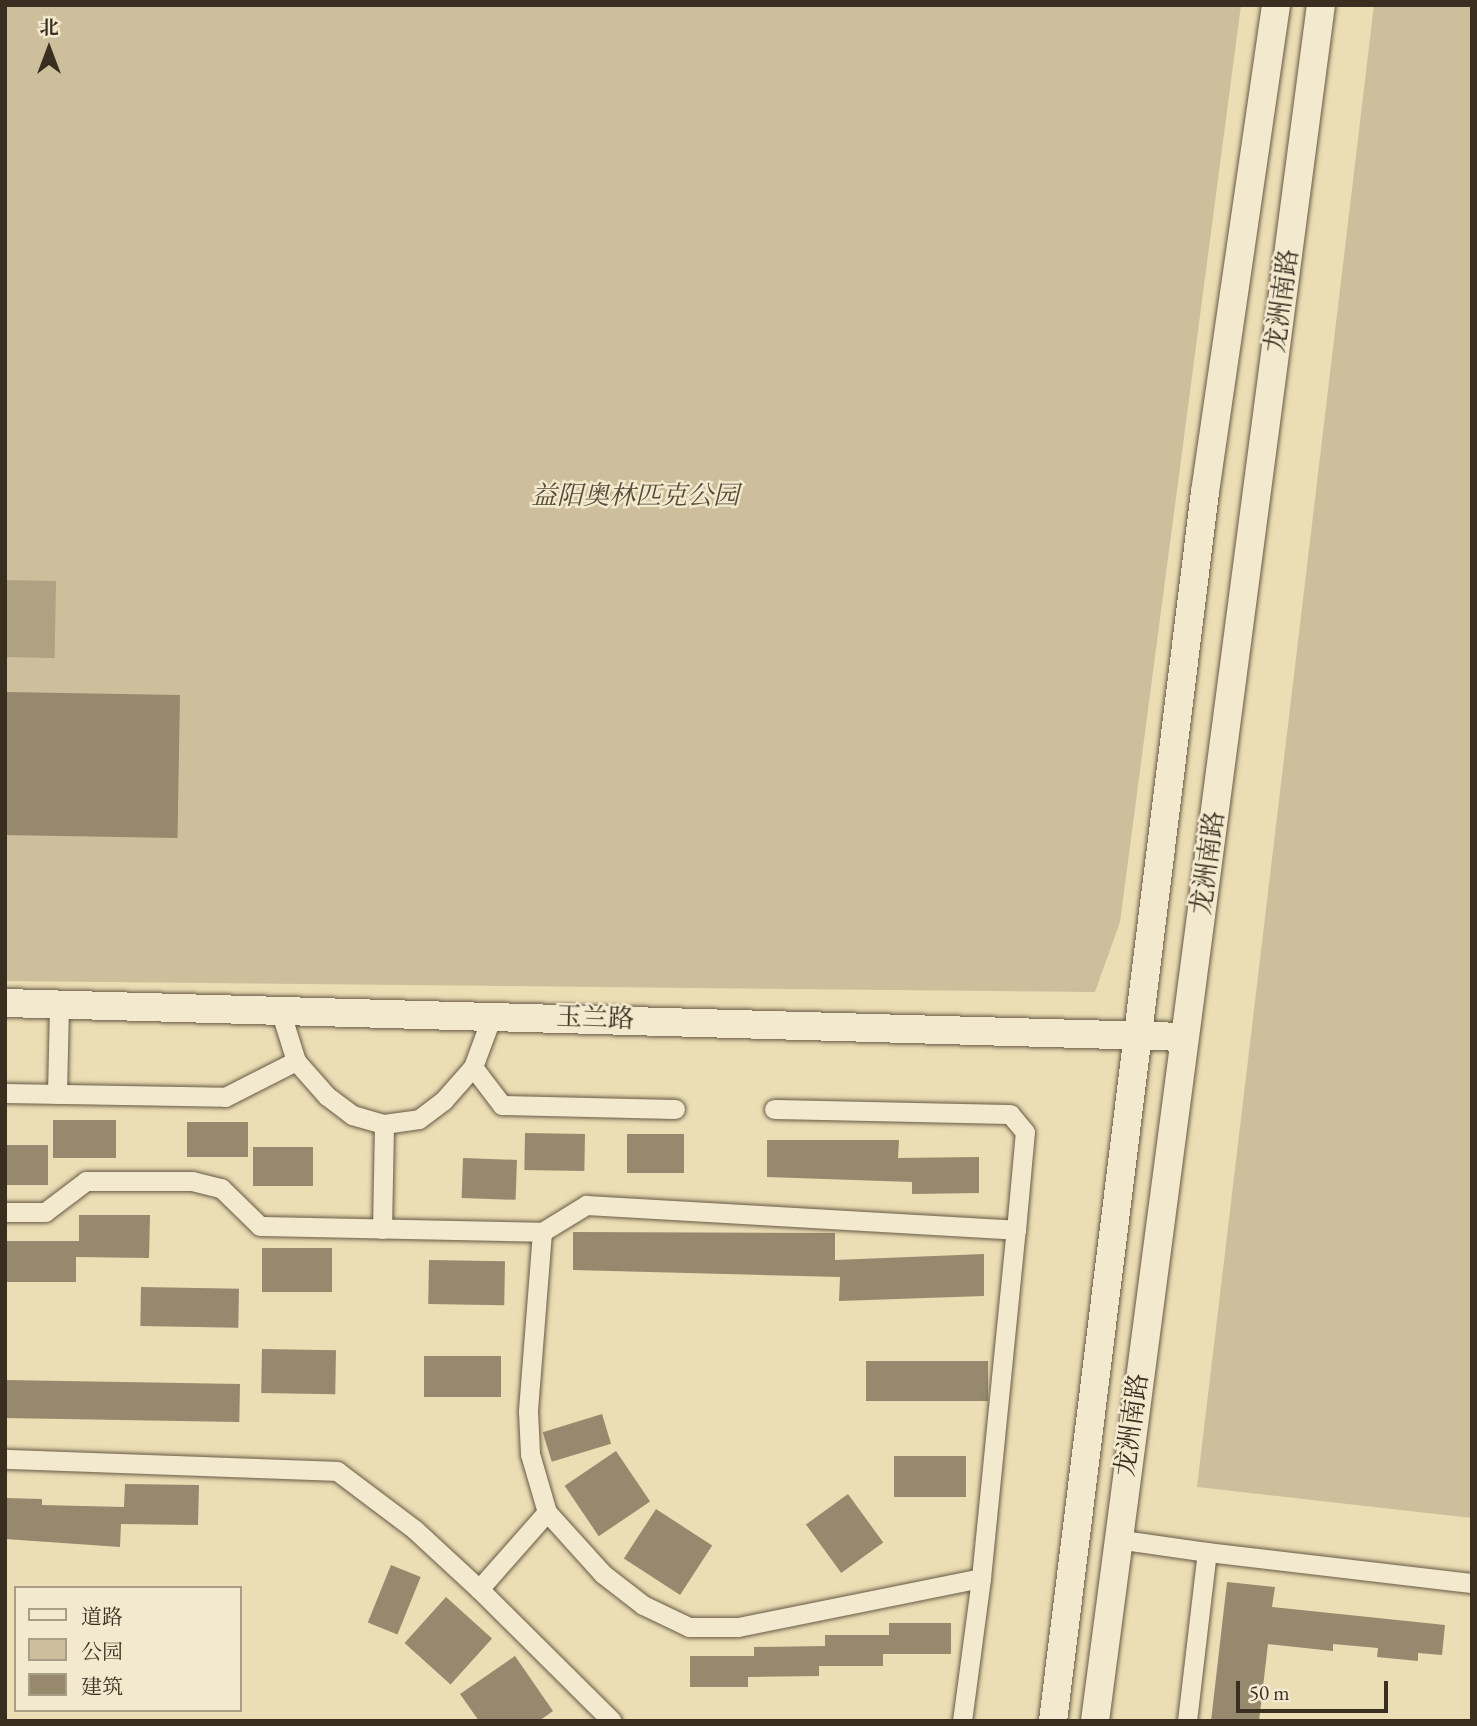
<!DOCTYPE html>
<meta charset="utf-8">
<style>
body{margin:0}
#map{position:relative;width:1477px;height:1726px;overflow:hidden;background:#ebddb4;font-family:"EB Garamond","Noto Serif SC",serif}
div>[style]{position:absolute}
.green>*{inset:0;background:#cdbf9b}
.water>*{inset:0;background:#aea282;transform-origin:0 0}
.building>*{inset:0;background:#96896d;transform-origin:0 0}
.roads{filter:drop-shadow(0 0 2px #665a45) drop-shadow(0 0 2px #665a45)}
.street>*{height:19px;margin:-9.5px;padding:0 9.5px;transform-origin:9.5px;border-radius:9.5px;background:#f2e9ce}
.secondary>*{height:28px;margin:-14px;padding:0 14px;transform-origin:14px;border-radius:14px;background:#f2e9ce}
span{translate:-50% -50%;white-space:nowrap;text-align:center;line-height:1.15;-webkit-text-stroke:5px #f2e9ce;paint-order:stroke}
.street-label{font-size:26px;color:#392e20}
.park-label{font-size:26px;color:#574b39;font-style:italic}
.frame{position:absolute;inset:0;border:7px solid #392e20;pointer-events:none}
.legend{position:absolute;left:14px;top:1586px;width:228px;height:126px;box-sizing:border-box;background:#f2e9ce;border:2px solid #a89e88;margin:0;padding:9px 12px;list-style:none;font-size:21px;color:#392e20}
.legend li{display:flex;align-items:center;gap:14px;height:35px}
.legend b{width:35px;border:2px solid #a89e88}
.north{position:absolute;left:14px;top:14px;width:70px;height:70px;-webkit-text-stroke:5px #f2e9ce;paint-order:stroke;rotate:0deg;font-size:19px;font-weight:700;line-height:28px;text-align:center;color:#392e20}
.north::after{content:'';display:block;margin:auto;width:24px;height:32px;background:#392e20;clip-path:polygon(50% 0,100% 100%,50% 72%,0 100%)}
.scale{position:absolute;left:1236px;top:1681px;width:152px;height:32px;box-sizing:border-box;border:4px solid #392e20;border-top:0;padding-left:9px;font-size:21px;line-height:24px;white-space:nowrap;color:#392e20;-webkit-text-stroke:5px #f2e9ce;paint-order:stroke}
</style>
<div id="map">
<div class="green">
<i style="clip-path:polygon(5px 5px,1241px 5px,1120px 922px,1095px 992px,5px 981px)"></i>
<i style="clip-path:polygon(1374px 5px,1472px 5px,1472px 1518px,1197px 1487px)"></i>
</div>
<div class="water">
<i style="left:5px;top:580px;width:51px;height:77px;rotate:1deg"></i>
</div>
<div class="building">
<i style="left:5px;top:692px;width:175px;height:143px;rotate:1deg"></i>
<i style="left:53px;top:1120px;width:63px;height:38px"></i>
<i style="left:187px;top:1122px;width:61px;height:35px"></i>
<i style="left:525px;top:1133px;width:60px;height:37px;rotate:1deg"></i>
<i style="left:627px;top:1134px;width:57px;height:39px"></i>
<i style="clip-path:polygon(767px 1140px,899px 1140px,898px 1158px,979px 1157px,979px 1193px,912px 1194px,912px 1182px,767px 1177px)"></i>
<i style="left:5px;top:1145px;width:43px;height:40px"></i>
<i style="left:253px;top:1147px;width:60px;height:39px"></i>
<i style="left:463px;top:1158px;width:54px;height:40px;rotate:2deg"></i>
<i style="clip-path:polygon(79px 1215px,150px 1215px,149px 1258px,76px 1257px,76px 1282px,5px 1282px,5px 1241px,79px 1241px)"></i>
<i style="clip-path:polygon(573px 1232px,835px 1233px,835px 1260px,984px 1254px,984px 1296px,839px 1301px,840px 1277px,573px 1270px)"></i>
<i style="left:262px;top:1248px;width:70px;height:44px"></i>
<i style="left:429px;top:1260px;width:76px;height:44px;rotate:1deg"></i>
<i style="left:141px;top:1287px;width:98px;height:39px;rotate:1deg"></i>
<i style="left:262px;top:1349px;width:74px;height:44px;rotate:1deg"></i>
<i style="left:501px;top:1356px;width:41px;height:77px;rotate:90deg"></i>
<i style="left:866px;top:1361px;width:122px;height:40px"></i>
<i style="left:5px;top:1380px;width:235px;height:38px;rotate:1deg"></i>
<i style="left:602px;top:1414px;width:31px;height:62px;rotate:73deg"></i>
<i style="left:616px;top:1451px;width:61px;height:62px;rotate:56deg"></i>
<i style="left:894px;top:1456px;width:72px;height:41px"></i>
<i style="clip-path:polygon(125px 1484px,199px 1485px,198px 1525px,121px 1524px,120px 1547px,5px 1539px,5px 1498px,42px 1499px,42px 1505px,124px 1507px)"></i>
<i style="left:848px;top:1494px;width:60px;height:52px;rotate:54deg"></i>
<i style="left:656px;top:1509px;width:67px;height:59px;rotate:33deg"></i>
<i style="left:391px;top:1565px;width:32px;height:62px;rotate:22deg"></i>
<i style="clip-path:polygon(1227px 1582px,1275px 1587px,1272px 1607px,1445px 1625px,1442px 1655px,1418px 1653px,1418px 1661px,1377px 1657px,1378px 1648px,1333px 1644px,1333px 1651px,1268px 1644px,1259px 1721px,1211px 1721px)"></i>
<i style="left:446px;top:1597px;width:62px;height:62px;rotate:42deg"></i>
<i style="clip-path:polygon(889px 1623px,951px 1623px,951px 1654px,883px 1654px,883px 1666px,819px 1666px,819px 1676px,748px 1677px,748px 1687px,690px 1687px,690px 1656px,754px 1656px,754px 1647px,825px 1646px,825px 1635px,889px 1635px)"></i>
<i style="clip-path:polygon(515px 1656px,553px 1711px,539px 1721px,479px 1721px,460px 1694px)"></i>
</div>
<div class="roads">
<div class="street">
<i style="left:280px;top:1010px;width:53px;rotate:72.6deg"></i>
<i style="left:296px;top:1061px;width:47px;rotate:48.5deg"></i>
<i style="left:327px;top:1096px;width:31px;rotate:37deg"></i>
<i style="left:352px;top:1115px;width:33px;rotate:16deg"></i>
<i style="left:384px;top:1124px;width:35px;rotate:-8deg"></i>
<i style="left:419px;top:1119px;width:30px;rotate:-37deg"></i>
<i style="left:443px;top:1101px;width:45px;rotate:-48.6deg"></i>
<i style="left:473px;top:1067px;width:54px;rotate:-69.6deg"></i>
<i style="left:473px;top:1067px;width:48px;rotate:52.7deg"></i>
<i style="left:502px;top:1105px;width:173px;rotate:1.3deg"></i>
<i style="left:5px;top:1093px;width:220px;rotate:1deg"></i>
<i style="left:225px;top:1097px;width:80px;rotate:-26.9deg"></i>
<i style="left:57px;top:1094px;width:91px;rotate:-88.7deg"></i>
<i style="left:5px;top:1212px;width:40px"></i>
<i style="left:45px;top:1212px;width:51px;rotate:-37.1deg"></i>
<i style="left:86px;top:1181px;width:106px"></i>
<i style="left:192px;top:1181px;width:30px;rotate:14deg"></i>
<i style="left:221px;top:1188px;width:54px;rotate:44.3deg"></i>
<i style="left:260px;top:1226px;width:282px;rotate:1.2deg"></i>
<i style="left:542px;top:1232px;width:180px;rotate:94.5deg"></i>
<i style="left:528px;top:1411px;width:43px;rotate:87.3deg"></i>
<i style="left:530px;top:1454px;width:60px;rotate:73.7deg"></i>
<i style="left:547px;top:1512px;width:103px;rotate:131.4deg"></i>
<i style="left:479px;top:1589px;width:88px;rotate:-137.3deg"></i>
<i style="left:414px;top:1529px;width:96px;rotate:-143deg"></i>
<i style="left:337px;top:1471px;width:332px;rotate:-177.9deg"></i>
<i style="left:382px;top:1229px;width:105px;rotate:-88.9deg"></i>
<i style="left:542px;top:1232px;width:52px;rotate:-31.5deg"></i>
<i style="left:586px;top:1205px;width:431px;rotate:3.3deg"></i>
<i style="left:1016px;top:1230px;width:98px;rotate:-84.8deg"></i>
<i style="left:1025px;top:1132px;width:23px;rotate:-130deg"></i>
<i style="left:1010px;top:1114px;width:236px;rotate:-178.8deg"></i>
<i style="left:547px;top:1512px;width:84px;rotate:47.9deg"></i>
<i style="left:603px;top:1574px;width:51px;rotate:37.8deg"></i>
<i style="left:643px;top:1605px;width:51px;rotate:25.6deg"></i>
<i style="left:689px;top:1627px;width:49px"></i>
<i style="left:738px;top:1627px;width:248px;rotate:-11.4deg"></i>
<i style="left:981px;top:1578px;width:350px;rotate:-84.3deg"></i>
<i style="left:1116px;top:1539px;width:92px;rotate:8.1deg"></i>
<i style="left:479px;top:1589px;width:187px;rotate:44.8deg"></i>
<i style="left:962px;top:1721px;width:144px;rotate:-82.4deg"></i>
<i style="left:1187px;top:1721px;width:170px;rotate:-83.3deg"></i>
<i style="left:1207px;top:1552px;width:267px;rotate:6.7deg"></i>
</div>
<div class="secondary">
<i style="left:5px;top:1003px;width:1180px;rotate:1.65deg"></i>
<i style="left:1053px;top:1721px;width:1238px;rotate:-82.95deg"></i>
<i style="left:1205px;top:492px;width:492px;rotate:-81.7deg"></i>
<i style="left:1095px;top:1721px;width:1731px;rotate:-82.5deg"></i>
</div>
</div>
<div class="street-label">
<span style="left:1282px;top:301px;rotate:-82deg">龙洲南路</span>
<span style="left:1208px;top:863px;rotate:-82deg">龙洲南路</span>
<span style="left:595px;top:1018px;rotate:2deg">玉兰路</span>
<span style="left:1132px;top:1425px;rotate:-82deg">龙洲南路</span>
</div>
<div class="park-label">
<span style="left:635px;top:496px">益阳奥林匹克公园</span>
</div>
<div class="frame"></div>
<ul class="legend">
<li><b style="height:9px;background:#f2e9ce"></b>道路</li>
<li><b style="height:19px;background:#cdbf9b"></b>公园</li>
<li><b style="height:19px;background:#96896d"></b>建筑</li>
</ul>
<div class="north">北</div>
<div class="scale">50 m</div>
</div>
